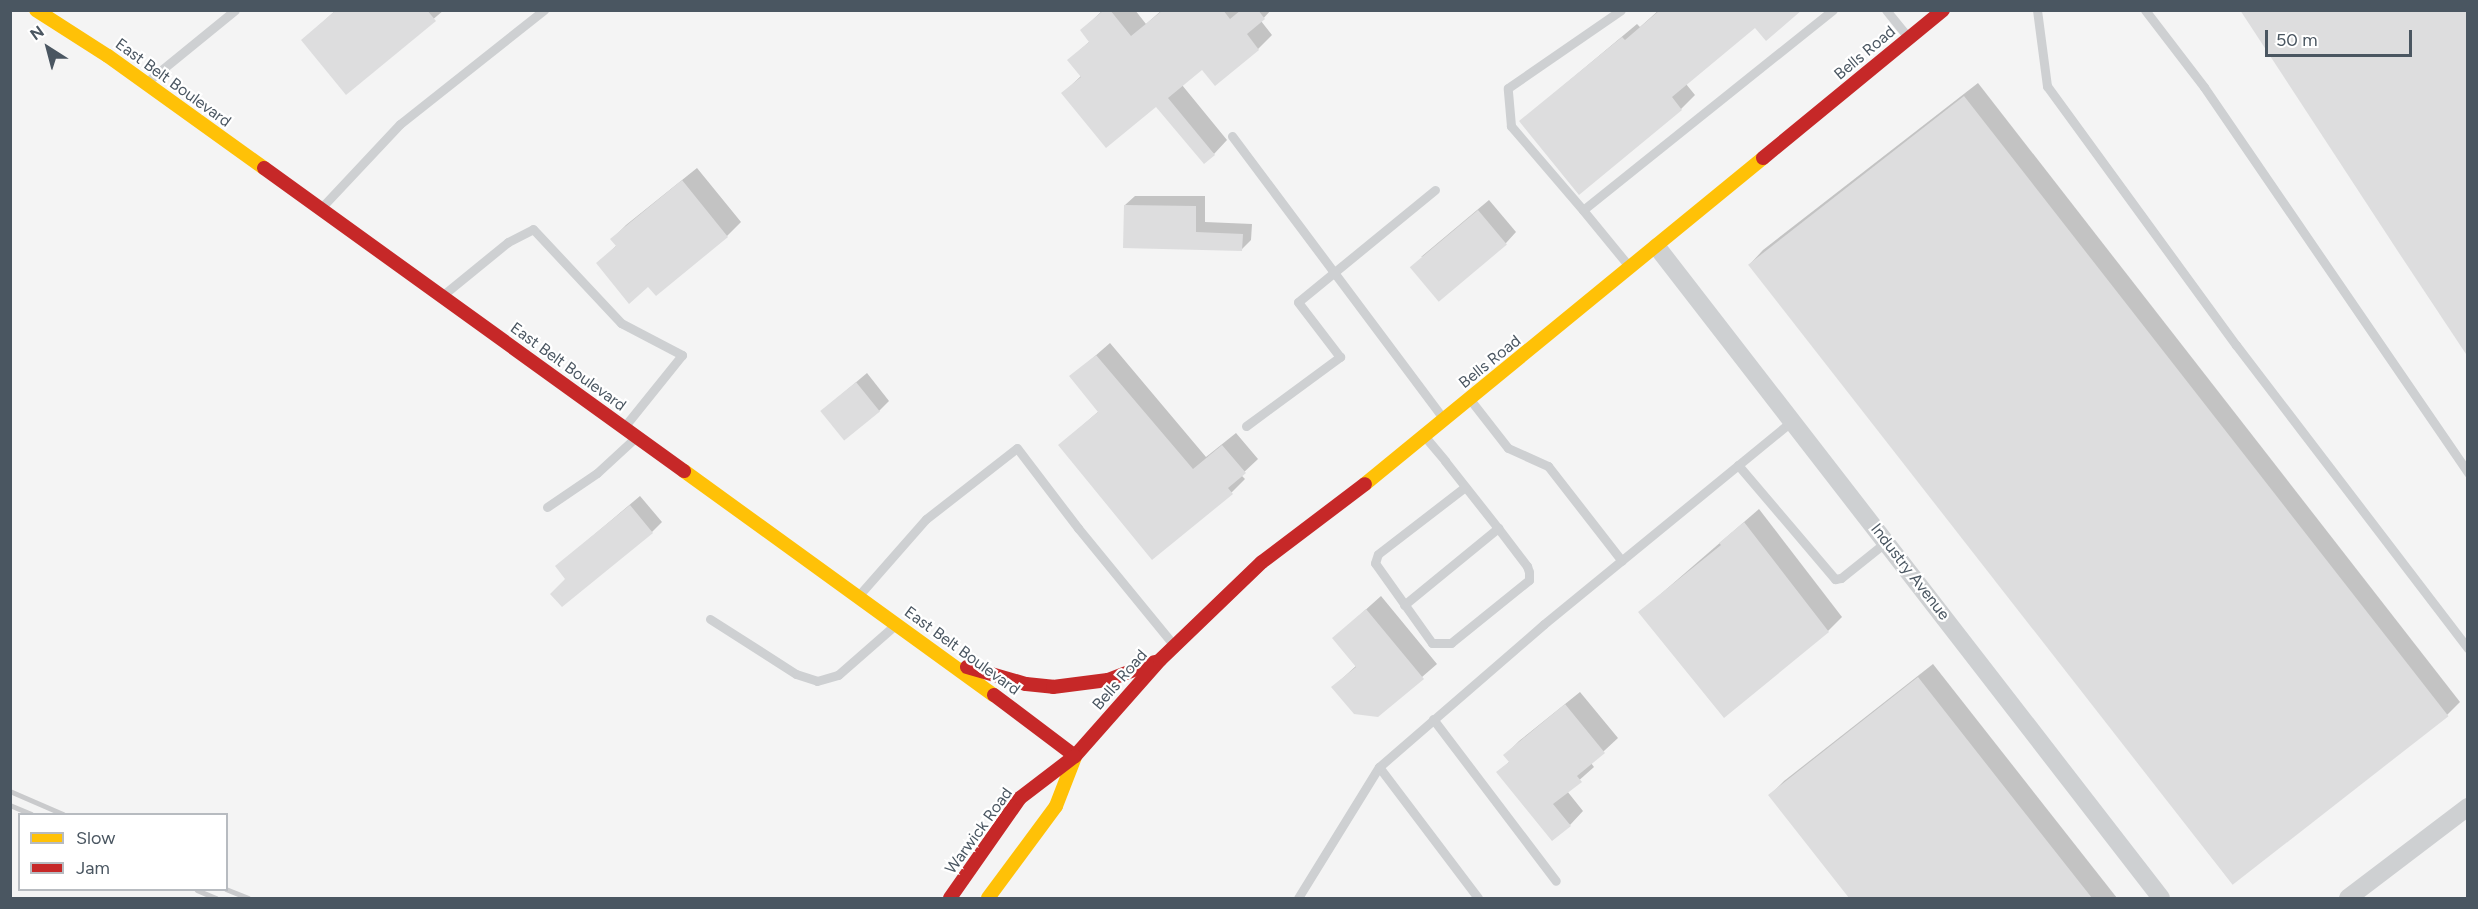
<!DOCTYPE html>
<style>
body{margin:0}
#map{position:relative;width:2478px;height:909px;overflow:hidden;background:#f4f4f4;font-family:Figtree,sans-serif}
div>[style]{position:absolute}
.shadow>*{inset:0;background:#0003}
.building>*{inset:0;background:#ddddde;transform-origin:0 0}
.lane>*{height:9px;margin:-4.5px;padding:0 4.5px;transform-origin:4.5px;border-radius:4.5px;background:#ced0d2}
.street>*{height:18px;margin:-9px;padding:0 9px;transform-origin:9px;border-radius:9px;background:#ced0d2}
.slow>*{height:14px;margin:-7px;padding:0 7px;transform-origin:7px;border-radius:7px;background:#ffc107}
.jam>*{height:14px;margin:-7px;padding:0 7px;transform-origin:7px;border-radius:7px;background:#c62828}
.rail>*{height:4.5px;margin:-2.25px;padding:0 2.25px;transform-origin:2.25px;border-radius:2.25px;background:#c9cacc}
span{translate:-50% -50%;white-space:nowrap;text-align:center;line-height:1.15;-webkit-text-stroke:4.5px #fff;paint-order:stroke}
.street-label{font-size:16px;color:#4a5661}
.frame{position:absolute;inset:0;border:12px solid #4a5661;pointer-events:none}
.legend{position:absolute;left:18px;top:813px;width:210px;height:78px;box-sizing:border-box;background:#fff;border:2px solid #b7bbc0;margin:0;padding:8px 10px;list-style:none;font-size:18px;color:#4a5661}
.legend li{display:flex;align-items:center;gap:12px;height:30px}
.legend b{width:30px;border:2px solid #b7bbc0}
.north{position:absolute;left:18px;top:18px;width:60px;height:60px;-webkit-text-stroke:4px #fff;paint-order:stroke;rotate:324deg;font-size:16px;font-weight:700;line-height:24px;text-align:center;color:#4a5661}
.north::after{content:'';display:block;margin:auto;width:21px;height:27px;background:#4a5661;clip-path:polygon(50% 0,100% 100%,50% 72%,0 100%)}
.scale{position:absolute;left:2265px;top:30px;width:147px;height:27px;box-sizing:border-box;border:3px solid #4a5661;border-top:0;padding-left:8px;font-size:18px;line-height:21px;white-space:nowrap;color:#4a5661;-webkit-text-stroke:4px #fff;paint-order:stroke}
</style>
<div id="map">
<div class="shadow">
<i style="clip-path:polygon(336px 10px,444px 10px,346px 93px,303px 40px)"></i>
<i style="clip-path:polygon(1103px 10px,1135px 10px,1146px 24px,1162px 10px,1271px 10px,1261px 21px,1272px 35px,1258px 49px,1215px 84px,1202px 68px,1182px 85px,1227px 140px,1214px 154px,1156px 105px,1063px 93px,1082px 75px,1069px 60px,1090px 41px,1082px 30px)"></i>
<i style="clip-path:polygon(1659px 10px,1756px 26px,1686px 84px,1695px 95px,1681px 109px,1579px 193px,1521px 121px,1637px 24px,1640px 27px)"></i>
<i style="clip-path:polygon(1978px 83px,2460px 702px,2446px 716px,2232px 883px,1750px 264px,1763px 250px)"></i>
<i style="clip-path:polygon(697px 168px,741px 222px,727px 236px,649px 285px,598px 263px,617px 245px,612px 239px,626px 225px)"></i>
<i style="clip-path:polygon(1135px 196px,1205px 196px,1205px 222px,1252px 224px,1251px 240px,1241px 250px,1125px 205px)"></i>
<i style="clip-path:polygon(1489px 200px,1516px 232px,1506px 243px,1421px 257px)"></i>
<i style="clip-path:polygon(1110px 343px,1206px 457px,1236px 433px,1258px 459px,1241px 475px,1245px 479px,1232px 492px,1152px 558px,1060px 445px,1099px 411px,1071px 377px)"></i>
<i style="clip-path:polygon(867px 373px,889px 401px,879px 411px,822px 411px)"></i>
<i style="clip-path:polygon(640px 496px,662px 522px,652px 532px,567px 579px,557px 566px)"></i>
<i style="clip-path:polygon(1759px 509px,1842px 617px,1828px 631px,1640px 612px)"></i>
<i style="clip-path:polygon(1381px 596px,1437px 664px,1377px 716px,1333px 687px,1357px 665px,1334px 638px)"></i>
<i style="clip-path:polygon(1933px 664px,2117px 898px,1851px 898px,1770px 795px,1784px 781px)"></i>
<i style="clip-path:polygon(1580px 692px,1618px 738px,1591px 763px,1594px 767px,1567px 791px,1583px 811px,1570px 825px,1498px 772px,1510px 761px,1505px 755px,1519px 741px)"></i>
</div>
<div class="building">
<i style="clip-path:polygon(336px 10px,427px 10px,436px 21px,346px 95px,301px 40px)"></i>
<i style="clip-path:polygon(1104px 10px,1110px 10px,1131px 36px,1163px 10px,1223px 10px,1230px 19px,1241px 10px,1258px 10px,1265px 19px,1247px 34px,1259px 50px,1215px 86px,1202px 70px,1168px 98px,1215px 155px,1204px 164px,1156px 107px,1106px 148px,1061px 93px,1081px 77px,1067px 60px,1089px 42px,1080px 30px)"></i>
<i style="clip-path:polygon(1660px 10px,1802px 10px,1766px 41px,1755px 28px,1672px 97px,1682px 110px,1579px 195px,1519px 121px,1622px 37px,1625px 40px)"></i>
<i style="clip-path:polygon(2240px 10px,2468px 10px,2468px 357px,2399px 253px)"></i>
<i style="left:1964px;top:96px;width:787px;height:274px;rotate:52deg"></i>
<i style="clip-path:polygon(682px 180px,728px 237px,656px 296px,648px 287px,629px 304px,596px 263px,616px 246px,610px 239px)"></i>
<i style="clip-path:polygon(1124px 205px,1196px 206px,1196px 232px,1243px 234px,1242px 251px,1123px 248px)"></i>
<i style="left:1478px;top:210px;width:45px;height:89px;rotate:50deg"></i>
<i style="clip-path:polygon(1096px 355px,1193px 469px,1222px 445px,1246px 473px,1228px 488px,1233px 494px,1152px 560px,1058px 445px,1098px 412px,1069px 376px)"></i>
<i style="left:856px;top:382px;width:38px;height:46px;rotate:51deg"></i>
<i style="clip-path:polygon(630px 505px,653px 533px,562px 607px,550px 594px,565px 579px,555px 566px)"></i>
<i style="clip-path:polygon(1744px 522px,1829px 632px,1724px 718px,1638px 612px,1721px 545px,1719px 543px)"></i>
<i style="clip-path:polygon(1366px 609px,1424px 679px,1378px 717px,1354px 714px,1331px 687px,1356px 667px,1332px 638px)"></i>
<i style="clip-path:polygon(1918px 677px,2017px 803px,2092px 898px,1849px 898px,1768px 795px)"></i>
<i style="clip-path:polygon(1565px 704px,1605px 753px,1577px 776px,1582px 782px,1553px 804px,1571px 826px,1552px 841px,1496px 772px,1509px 762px,1503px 755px)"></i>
</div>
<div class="lane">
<i style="left:1886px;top:10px;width:35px;rotate:51deg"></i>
<i style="left:2037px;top:10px;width:77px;rotate:82.5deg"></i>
<i style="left:2047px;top:86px;width:321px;rotate:53.9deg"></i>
<i style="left:2236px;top:345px;width:382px;rotate:52.6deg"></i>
<i style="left:2145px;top:10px;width:97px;rotate:52.5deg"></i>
<i style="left:2204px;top:87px;width:468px;rotate:55.6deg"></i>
<i style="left:148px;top:81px;width:112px;rotate:-39.2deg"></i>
<i style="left:1232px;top:136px;width:352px;rotate:53.2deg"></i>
<i style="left:322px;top:207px;width:114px;rotate:-46.8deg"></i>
<i style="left:400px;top:124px;width:184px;rotate:-38.4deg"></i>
<i style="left:1583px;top:210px;width:111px;rotate:-130.6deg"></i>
<i style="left:1511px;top:126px;width:38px;rotate:-95deg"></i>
<i style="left:1508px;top:88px;width:137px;rotate:-34.6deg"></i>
<i style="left:1628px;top:265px;width:71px;rotate:-129.3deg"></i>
<i style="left:1583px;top:210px;width:320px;rotate:-38.7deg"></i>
<i style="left:443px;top:295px;width:84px;rotate:-39.2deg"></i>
<i style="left:508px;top:242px;width:28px;rotate:-27deg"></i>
<i style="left:533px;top:229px;width:129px;rotate:46.9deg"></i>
<i style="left:621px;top:323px;width:69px;rotate:27.7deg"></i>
<i style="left:682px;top:355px;width:91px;rotate:128.8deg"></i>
<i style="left:1472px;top:402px;width:58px;rotate:52deg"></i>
<i style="left:1508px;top:448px;width:44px;rotate:24.2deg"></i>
<i style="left:1548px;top:466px;width:120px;rotate:52.1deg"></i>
<i style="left:1246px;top:426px;width:117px;rotate:-36.3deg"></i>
<i style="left:1340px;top:357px;width:69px;rotate:-127.4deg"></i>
<i style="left:1298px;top:302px;width:177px;rotate:-39.3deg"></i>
<i style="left:1426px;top:438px;width:30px;rotate:50deg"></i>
<i style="left:1445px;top:461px;width:85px;rotate:51.7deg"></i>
<i style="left:1498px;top:528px;width:48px;rotate:52.7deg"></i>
<i style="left:1527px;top:566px;width:6px;rotate:72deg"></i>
<i style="left:1529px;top:572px;width:8px;rotate:90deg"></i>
<i style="left:1529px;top:580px;width:100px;rotate:141.1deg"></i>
<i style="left:1451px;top:643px;width:19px;rotate:180deg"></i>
<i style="left:1432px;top:643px;width:98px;rotate:-125.5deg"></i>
<i style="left:1375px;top:563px;width:9px;rotate:-72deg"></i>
<i style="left:1378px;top:554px;width:110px;rotate:-37.6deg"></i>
<i style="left:1738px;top:465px;width:150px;rotate:49.6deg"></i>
<i style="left:1835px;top:579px;width:6px;rotate:-9deg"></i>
<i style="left:1841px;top:578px;width:58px;rotate:-38.7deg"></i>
<i style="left:547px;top:507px;width:60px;rotate:-34.2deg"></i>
<i style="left:597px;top:473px;width:52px;rotate:-42.6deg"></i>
<i style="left:860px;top:594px;width:100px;rotate:-48.7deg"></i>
<i style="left:926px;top:519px;width:115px;rotate:-38deg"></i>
<i style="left:1017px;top:448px;width:101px;rotate:52.7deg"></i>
<i style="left:1078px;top:528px;width:150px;rotate:50.7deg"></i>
<i style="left:1404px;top:605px;width:122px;rotate:-39.3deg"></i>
<i style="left:710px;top:619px;width:102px;rotate:32.6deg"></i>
<i style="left:796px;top:674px;width:22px;rotate:18deg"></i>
<i style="left:817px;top:681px;width:22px;rotate:-16deg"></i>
<i style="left:838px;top:675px;width:74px;rotate:-41.2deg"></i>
<i style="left:1433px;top:719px;width:203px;rotate:52.8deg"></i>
<i style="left:1379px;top:767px;width:164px;rotate:52.9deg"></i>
<i style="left:1298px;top:898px;width:154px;rotate:-58.3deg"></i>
<i style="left:1379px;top:767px;width:218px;rotate:-40.9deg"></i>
<i style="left:1544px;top:624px;width:322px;rotate:-39.3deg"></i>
</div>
<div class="street">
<i style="left:1657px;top:247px;width:823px;rotate:52.25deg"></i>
<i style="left:2348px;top:898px;width:151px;rotate:-37.2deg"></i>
</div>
<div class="slow">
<i style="left:36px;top:10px;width:85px;rotate:32.6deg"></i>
<i style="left:108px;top:56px;width:192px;rotate:35.7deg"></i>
<i style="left:684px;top:471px;width:382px;rotate:35.9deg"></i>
<i style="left:1365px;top:484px;width:514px;rotate:-39.32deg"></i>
<i style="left:988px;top:898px;width:114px;rotate:-53.5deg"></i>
<i style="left:1056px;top:806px;width:53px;rotate:-68.8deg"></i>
</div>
<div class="jam">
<i style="left:1763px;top:158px;width:233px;rotate:-39.4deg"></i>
<i style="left:264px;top:168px;width:518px;rotate:35.81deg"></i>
<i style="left:967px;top:667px;width:61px;rotate:16.1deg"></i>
<i style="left:1026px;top:684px;width:27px;rotate:6deg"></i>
<i style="left:1053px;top:687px;width:55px;rotate:-7.3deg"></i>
<i style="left:1108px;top:680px;width:50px;rotate:-21deg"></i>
<i style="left:994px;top:695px;width:101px;rotate:37deg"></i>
<i style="left:1075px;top:756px;width:128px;rotate:-48.5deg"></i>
<i style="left:1160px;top:660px;width:141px;rotate:-43.9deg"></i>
<i style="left:1262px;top:562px;width:129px;rotate:-37.1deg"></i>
<i style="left:950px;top:898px;width:122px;rotate:-55deg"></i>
<i style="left:1020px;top:798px;width:69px;rotate:-37.4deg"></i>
</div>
<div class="rail">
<i style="left:10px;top:791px;width:58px;rotate:23.5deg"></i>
<i style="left:10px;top:805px;width:23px;rotate:23deg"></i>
<i style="left:226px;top:889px;width:24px;rotate:22deg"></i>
<i style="left:197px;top:890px;width:21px;rotate:23deg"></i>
</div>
<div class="street-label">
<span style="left:1865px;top:53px;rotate:-40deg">Bells Road</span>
<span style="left:173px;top:83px;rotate:36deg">East Belt Boulevard</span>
<span style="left:1490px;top:362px;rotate:-39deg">Bells Road</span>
<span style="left:568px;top:367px;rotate:36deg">East Belt Boulevard</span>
<span style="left:1910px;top:572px;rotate:52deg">Industry Avenue</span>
<span style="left:962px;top:651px;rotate:36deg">East Belt Boulevard</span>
<span style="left:1120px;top:680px;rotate:-49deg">Bells Road</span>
<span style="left:979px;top:831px;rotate:-54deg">Warwick Road</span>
</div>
<div class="frame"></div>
<ul class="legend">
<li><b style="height:8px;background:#ffc107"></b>Slow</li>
<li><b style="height:8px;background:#c62828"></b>Jam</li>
</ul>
<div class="north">N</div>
<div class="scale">50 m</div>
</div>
